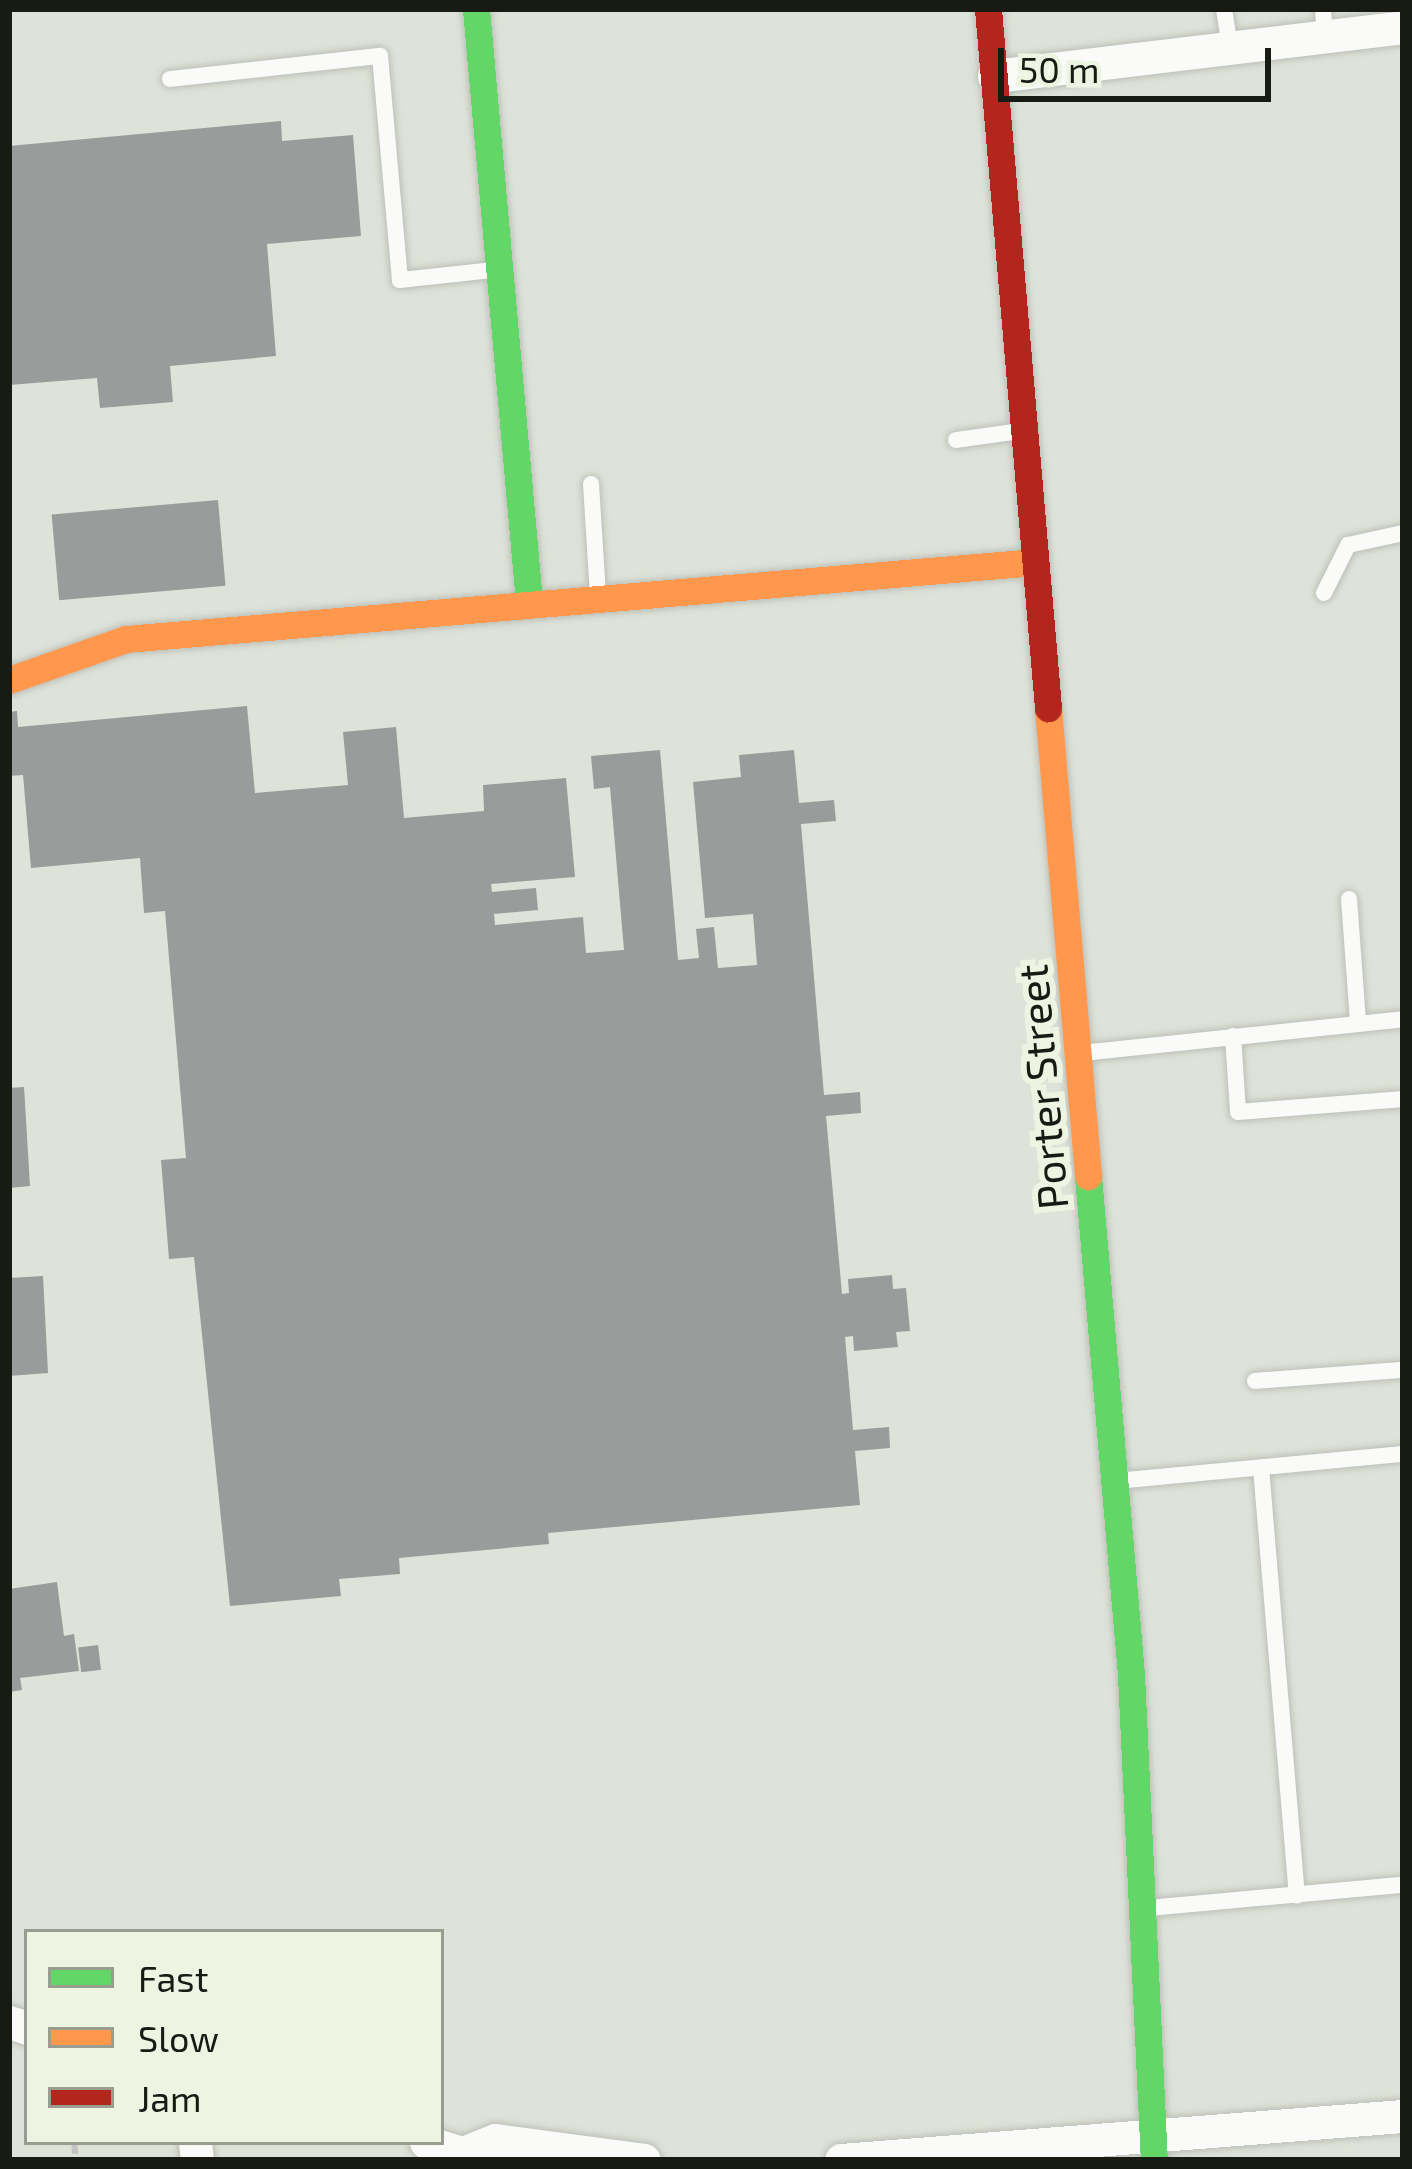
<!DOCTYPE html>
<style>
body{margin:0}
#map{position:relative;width:1412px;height:2169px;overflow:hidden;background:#dee3d9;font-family:"Exo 2",sans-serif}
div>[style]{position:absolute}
.building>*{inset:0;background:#989c9a;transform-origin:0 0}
.path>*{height:6px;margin-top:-3px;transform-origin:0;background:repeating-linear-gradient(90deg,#c3c3c1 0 12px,transparent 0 18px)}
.roads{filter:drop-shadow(0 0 3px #bdc0b9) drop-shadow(0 0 3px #bdc0b9)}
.lane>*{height:16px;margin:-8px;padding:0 8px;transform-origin:8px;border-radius:8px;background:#fafbf9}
.street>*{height:33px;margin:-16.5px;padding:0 16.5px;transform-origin:16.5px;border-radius:16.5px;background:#fafbf9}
.fast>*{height:27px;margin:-13.5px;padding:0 13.5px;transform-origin:13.5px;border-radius:13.5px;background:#63d668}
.slow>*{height:27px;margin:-13.5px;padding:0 13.5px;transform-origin:13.5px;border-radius:13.5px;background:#ff974d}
.jam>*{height:27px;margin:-13.5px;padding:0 13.5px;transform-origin:13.5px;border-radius:13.5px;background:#b3261e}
span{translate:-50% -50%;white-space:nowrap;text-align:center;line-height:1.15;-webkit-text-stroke:12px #edf4e2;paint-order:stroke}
.street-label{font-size:42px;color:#181a14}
.frame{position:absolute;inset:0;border:12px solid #181a14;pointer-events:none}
.legend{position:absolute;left:24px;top:1929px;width:420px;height:216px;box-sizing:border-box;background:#edf4e2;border:3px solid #989d90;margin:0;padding:15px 21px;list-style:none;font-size:36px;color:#181a14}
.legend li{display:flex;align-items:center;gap:24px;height:60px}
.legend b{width:60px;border:3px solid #989d90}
.scale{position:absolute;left:998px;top:48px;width:273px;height:54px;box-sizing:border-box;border:6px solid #181a14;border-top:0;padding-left:15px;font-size:36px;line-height:42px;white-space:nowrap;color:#181a14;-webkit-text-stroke:9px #edf4e2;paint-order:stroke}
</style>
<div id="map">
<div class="building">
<i style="clip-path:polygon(281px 121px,282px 141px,353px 135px,361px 236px,267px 244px,276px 356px,170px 366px,173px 402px,100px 408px,97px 378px,9px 385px,9px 146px)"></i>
<i style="left:218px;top:500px;width:86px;height:167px;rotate:85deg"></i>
<i style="clip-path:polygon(247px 706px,255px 793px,348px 785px,343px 732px,396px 727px,404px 818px,484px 811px,483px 785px,566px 778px,575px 877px,491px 884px,492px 892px,536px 888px,538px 910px,494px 914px,495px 925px,583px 917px,586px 953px,624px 950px,610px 787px,594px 789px,591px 756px,660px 750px,678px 960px,699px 958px,696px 929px,714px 927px,718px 968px,757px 965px,753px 914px,705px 918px,693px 782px,741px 777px,739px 755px,794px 750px,799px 803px,834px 800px,836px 821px,801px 824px,824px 1095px,860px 1092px,861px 1113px,826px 1116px,842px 1294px,849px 1293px,848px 1279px,892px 1275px,893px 1289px,906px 1288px,910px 1331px,896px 1332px,898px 1347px,854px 1351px,853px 1336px,845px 1337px,853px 1430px,889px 1427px,890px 1448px,855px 1451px,860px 1505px,548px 1533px,549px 1544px,399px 1558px,400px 1574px,339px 1579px,341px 1596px,230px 1606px,194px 1257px,169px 1259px,161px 1160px,186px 1158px,165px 911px,144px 913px,140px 858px,31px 868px,23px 775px,9px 776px,9px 712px,17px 711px,18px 727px)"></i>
<i style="clip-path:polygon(24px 1087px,30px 1186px,9px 1188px,9px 1088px)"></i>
<i style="clip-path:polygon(43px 1276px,48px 1373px,9px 1376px,9px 1278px)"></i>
<i style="clip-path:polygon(57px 1582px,64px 1636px,74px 1634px,79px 1671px,20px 1678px,22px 1690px,9px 1692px,9px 1589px)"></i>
<i style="left:98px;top:1645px;width:25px;height:20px;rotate:83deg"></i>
</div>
<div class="path">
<i style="left:74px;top:2142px;width:18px;rotate:84deg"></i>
</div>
<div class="roads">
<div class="lane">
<i style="left:1224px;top:9px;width:39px;rotate:81deg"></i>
<i style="left:1323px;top:9px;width:28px;rotate:86deg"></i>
<i style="left:170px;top:79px;width:211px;rotate:-6.3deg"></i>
<i style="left:380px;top:56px;width:225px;rotate:84.9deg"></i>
<i style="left:400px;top:280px;width:94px;rotate:-6.1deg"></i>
<i style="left:956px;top:440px;width:65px;rotate:-8deg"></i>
<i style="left:591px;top:484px;width:111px;rotate:86.4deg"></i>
<i style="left:1324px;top:593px;width:54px;rotate:-63.4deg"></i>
<i style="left:1348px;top:545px;width:56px;rotate:-12.3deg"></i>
<i style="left:1349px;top:899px;width:124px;rotate:85.8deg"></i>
<i style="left:1233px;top:1036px;width:76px;rotate:86.2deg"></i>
<i style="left:1238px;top:1112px;width:166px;rotate:-4.5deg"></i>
<i style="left:1082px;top:1053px;width:323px;rotate:-6deg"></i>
<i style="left:1255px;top:1381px;width:148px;rotate:-4.3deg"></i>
<i style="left:1261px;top:1468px;width:429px;rotate:85.2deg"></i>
<i style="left:1116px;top:1481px;width:288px;rotate:-5.4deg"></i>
<i style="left:1148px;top:1908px;width:256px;rotate:-5.2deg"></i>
</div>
<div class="street">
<i style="left:994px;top:76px;width:412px;rotate:-6.8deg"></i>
<i style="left:9px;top:2022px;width:19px;rotate:18deg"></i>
<i style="left:195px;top:2142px;width:18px;rotate:84deg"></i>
<i style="left:426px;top:2142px;width:39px;rotate:17deg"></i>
<i style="left:463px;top:2153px;width:35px;rotate:-22deg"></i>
<i style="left:495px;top:2140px;width:150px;rotate:7.6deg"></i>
<i style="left:841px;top:2160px;width:564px;rotate:-4.48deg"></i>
</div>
<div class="fast">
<i style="left:476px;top:9px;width:595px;rotate:84.89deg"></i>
<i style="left:1088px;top:1176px;width:501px;rotate:85.07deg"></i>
<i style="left:1131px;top:1675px;width:486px;rotate:87.3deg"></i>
</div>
<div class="slow">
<i style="left:9px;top:680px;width:124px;rotate:-19.3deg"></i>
<i style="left:126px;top:639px;width:912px;rotate:-4.84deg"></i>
<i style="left:1048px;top:708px;width:470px;rotate:85.1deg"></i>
</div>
<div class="jam">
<i style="left:988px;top:9px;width:702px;rotate:85.09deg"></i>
</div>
</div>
<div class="street-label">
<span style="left:1041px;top:1087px;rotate:-95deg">Porter Street</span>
</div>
<div class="frame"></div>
<ul class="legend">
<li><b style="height:15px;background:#63d668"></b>Fast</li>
<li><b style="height:15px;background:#ff974d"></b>Slow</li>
<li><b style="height:15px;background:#b3261e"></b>Jam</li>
</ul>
<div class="scale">50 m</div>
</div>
